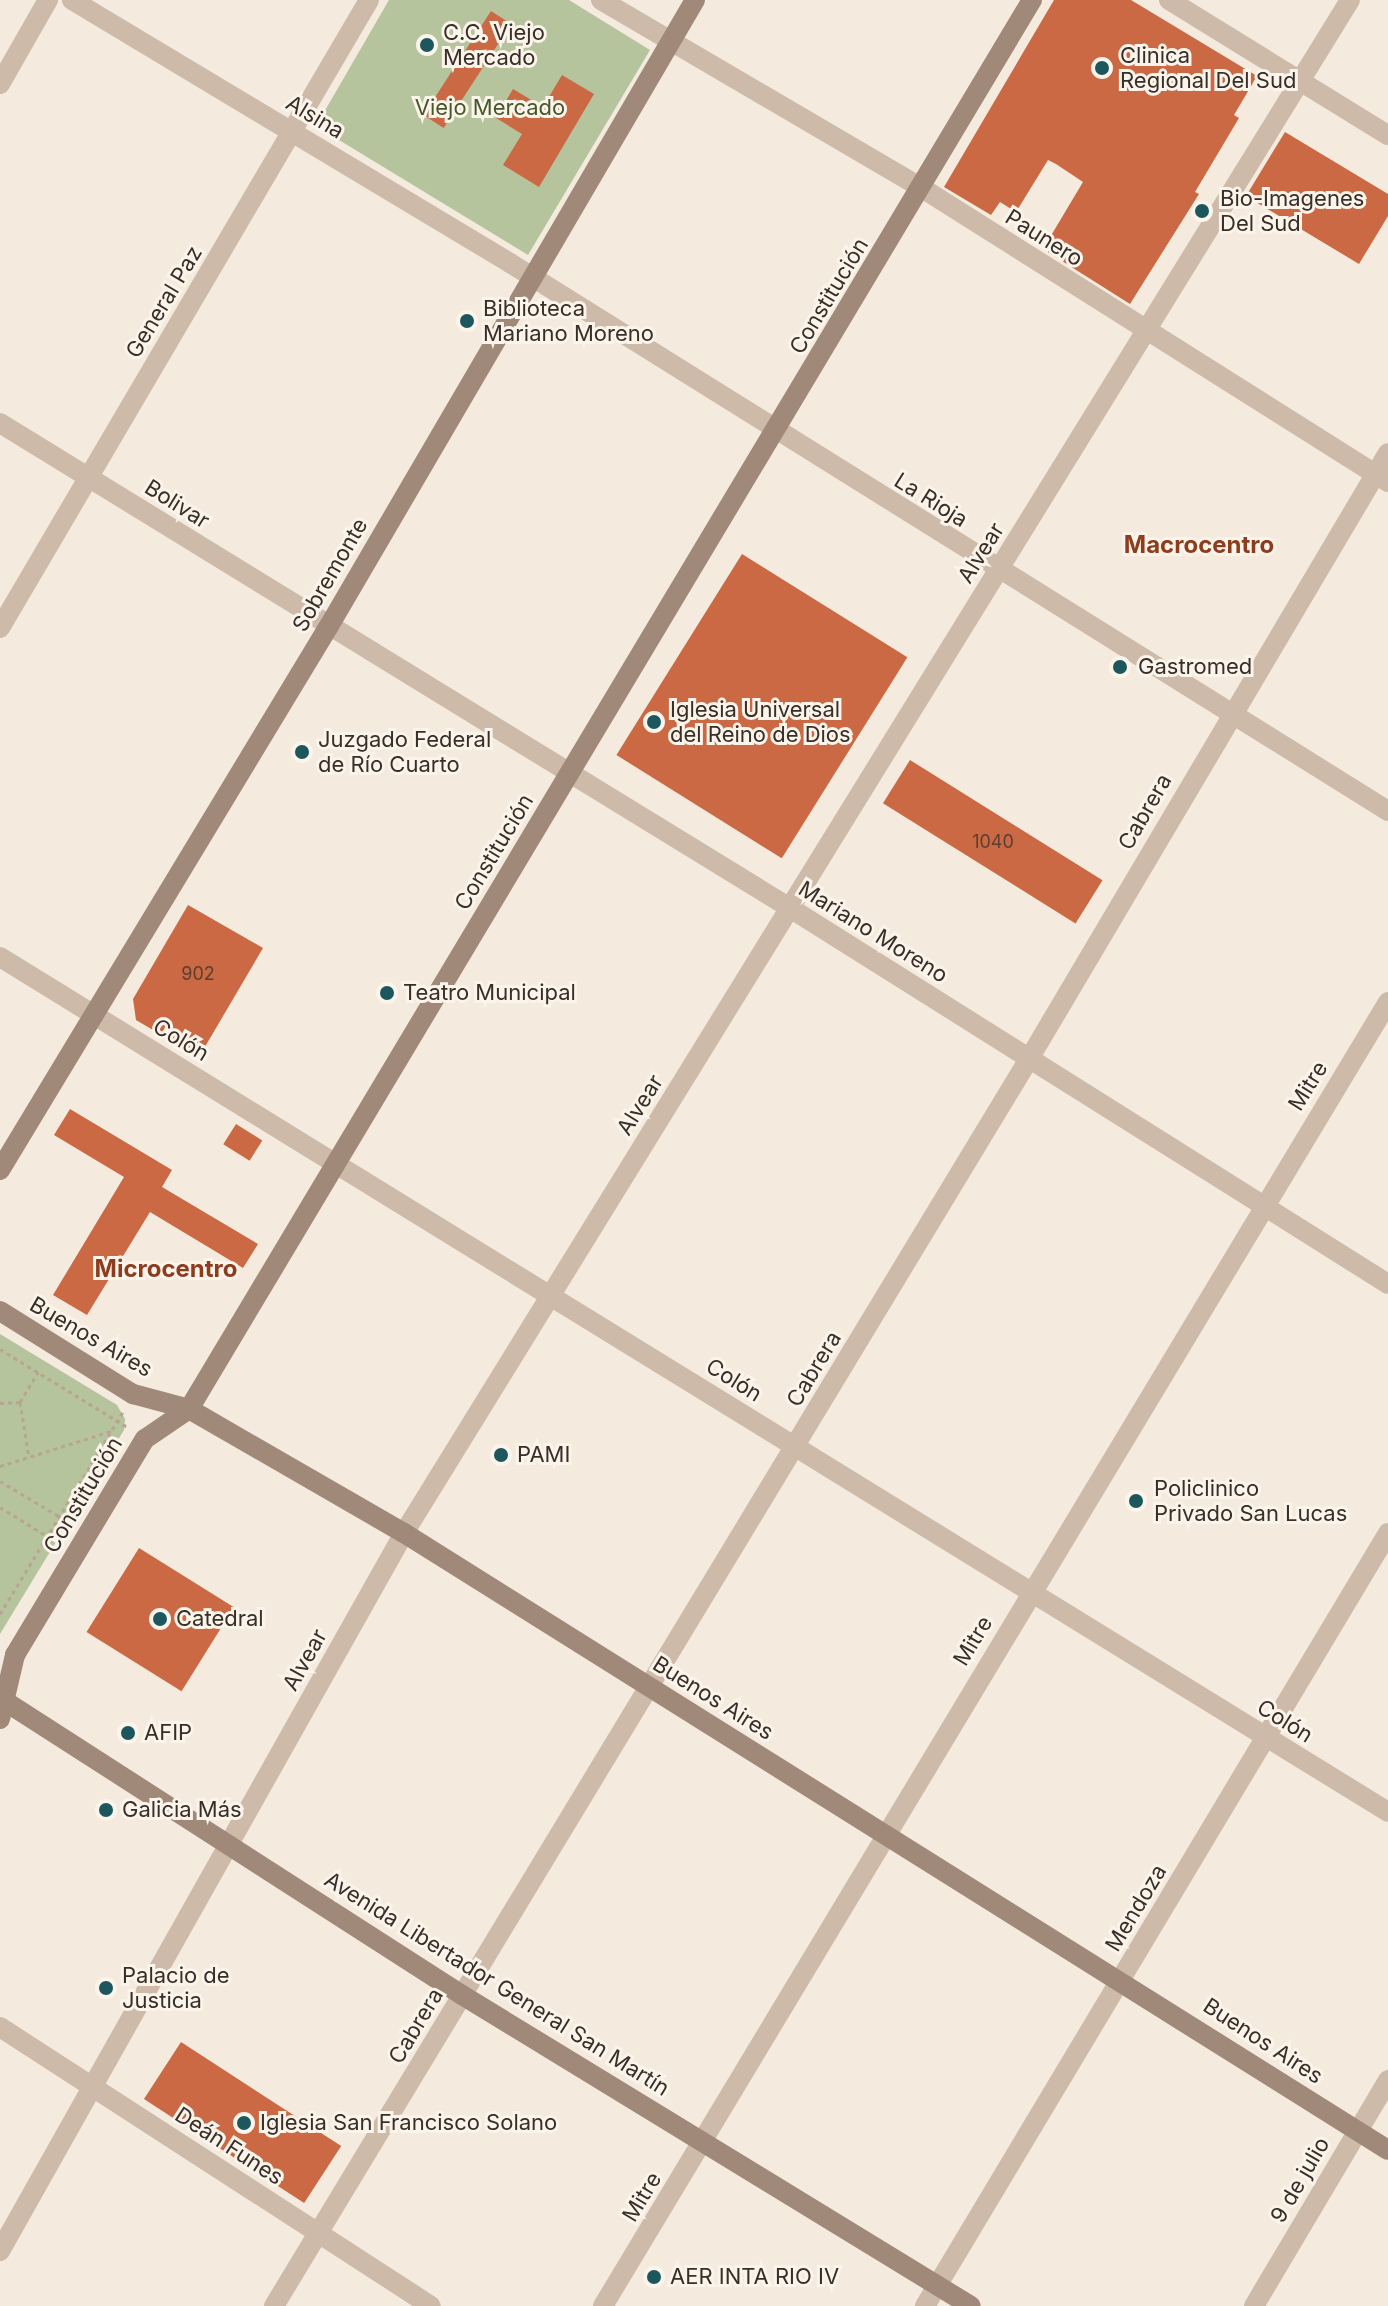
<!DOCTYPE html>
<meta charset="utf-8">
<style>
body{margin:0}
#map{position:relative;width:1388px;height:2306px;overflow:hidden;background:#f4eade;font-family:Inter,sans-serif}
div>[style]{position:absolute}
.green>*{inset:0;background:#b6c49d}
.building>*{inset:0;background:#cb6944;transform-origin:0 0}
.path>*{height:3px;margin-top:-1.5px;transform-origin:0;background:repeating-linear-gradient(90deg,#b9a493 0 4px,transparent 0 8px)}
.minor>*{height:20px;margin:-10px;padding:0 10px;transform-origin:10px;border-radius:10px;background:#cdbaa9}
.secondary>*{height:20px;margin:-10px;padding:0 10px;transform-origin:10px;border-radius:10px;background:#a1897a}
.dots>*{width:22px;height:22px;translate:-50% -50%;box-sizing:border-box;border:4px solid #fbf4eb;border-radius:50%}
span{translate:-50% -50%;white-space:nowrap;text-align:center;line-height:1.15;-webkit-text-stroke:6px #fbf4eb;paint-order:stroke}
.number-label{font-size:18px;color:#5e3e30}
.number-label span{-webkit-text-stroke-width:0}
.poi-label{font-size:22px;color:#392f29}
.left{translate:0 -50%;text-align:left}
.park-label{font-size:22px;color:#47592b}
.street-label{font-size:22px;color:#392f29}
.neighbourhood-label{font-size:24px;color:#8d3c1e;font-weight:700}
</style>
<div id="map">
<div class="green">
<i style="clip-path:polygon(389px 0,569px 0,650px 50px,528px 255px,316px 126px)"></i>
<i style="clip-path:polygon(0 1334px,117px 1405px,125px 1419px,124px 1430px,0 1634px)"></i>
</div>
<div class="building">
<i style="clip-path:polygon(1054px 0,1131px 0,1257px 76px,1234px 115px,1239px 118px,1195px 192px,1199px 194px,1130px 304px,1043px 249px,1083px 182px,1056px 164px,1048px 160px,1016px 212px,1000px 202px,991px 215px,944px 187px)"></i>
<i style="left:491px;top:11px;width:24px;height:124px;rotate:33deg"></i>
<i style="clip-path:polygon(562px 75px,594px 94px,539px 187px,503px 165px,522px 134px,496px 118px,513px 89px,543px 107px)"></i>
<i style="clip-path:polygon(1285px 132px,1388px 194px,1388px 216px,1359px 264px,1246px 196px)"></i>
<i style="left:742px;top:554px;width:195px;height:237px;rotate:32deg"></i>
<i style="left:910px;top:760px;width:227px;height:51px;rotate:32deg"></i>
<i style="clip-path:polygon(188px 905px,263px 948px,199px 1057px,136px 1020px,133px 999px)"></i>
<i style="clip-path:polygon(70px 1109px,172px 1170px,162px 1187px,258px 1244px,243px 1268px,150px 1212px,87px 1315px,53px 1295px,124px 1177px,54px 1135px)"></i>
<i style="left:236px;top:1124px;width:31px;height:24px;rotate:32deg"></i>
<i style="left:139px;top:1548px;width:112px;height:99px;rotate:32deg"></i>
<i style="left:181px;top:2042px;width:191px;height:68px;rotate:33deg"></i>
</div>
<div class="path">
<i style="left:0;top:1349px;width:151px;rotate:31.5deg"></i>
<i style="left:20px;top:1402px;width:35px;rotate:-59deg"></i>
<i style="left:0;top:1403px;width:20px;rotate:-3deg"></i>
<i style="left:20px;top:1402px;width:56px;rotate:80.7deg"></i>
<i style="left:0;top:1466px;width:116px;rotate:-17.5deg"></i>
<i style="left:0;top:1481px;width:69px;rotate:30.7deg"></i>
<i style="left:0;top:1507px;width:55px;rotate:31.7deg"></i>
<i style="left:0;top:1614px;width:237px;rotate:-58.7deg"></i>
</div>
<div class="minor">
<i style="left:72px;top:0;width:511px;rotate:30.98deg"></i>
<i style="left:510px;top:263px;width:1035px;rotate:31.97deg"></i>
<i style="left:601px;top:0;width:372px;rotate:30.4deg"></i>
<i style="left:922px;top:188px;width:551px;rotate:32.25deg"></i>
<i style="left:1169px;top:0;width:257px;rotate:31.7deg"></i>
<i style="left:0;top:84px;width:97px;rotate:-60.3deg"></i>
<i style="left:0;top:423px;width:927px;rotate:31.55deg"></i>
<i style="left:790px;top:908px;width:706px;rotate:32.16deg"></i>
<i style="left:0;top:628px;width:728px;rotate:-59.56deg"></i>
<i style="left:0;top:957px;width:1630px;rotate:31.63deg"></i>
<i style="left:0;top:2027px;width:513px;rotate:32.92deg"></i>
<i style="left:0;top:2251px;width:824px;rotate:-60.63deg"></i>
<i style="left:404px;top:1533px;width:1801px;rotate:-58.32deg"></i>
<i style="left:274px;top:2306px;width:1458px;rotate:-58.81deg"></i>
<i style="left:1029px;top:1059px;width:704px;rotate:-59.36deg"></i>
<i style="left:603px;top:2306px;width:1522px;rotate:-58.95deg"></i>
<i style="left:925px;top:2306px;width:901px;rotate:-59.08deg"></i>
<i style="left:1254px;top:2306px;width:263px;rotate:-59.3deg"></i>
</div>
<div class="secondary">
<i style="left:0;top:1170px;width:636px;rotate:-58.84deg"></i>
<i style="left:329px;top:626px;width:725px;rotate:-59.69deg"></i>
<i style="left:0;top:1311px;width:157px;rotate:32deg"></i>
<i style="left:133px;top:1394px;width:58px;rotate:15deg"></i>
<i style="left:189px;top:1409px;width:248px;rotate:30deg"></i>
<i style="left:404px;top:1533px;width:1161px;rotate:32.09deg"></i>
<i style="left:0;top:1698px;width:549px;rotate:32.74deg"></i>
<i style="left:462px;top:1995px;width:596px;rotate:31.43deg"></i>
<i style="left:0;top:1719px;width:66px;rotate:-76.8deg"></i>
<i style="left:15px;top:1655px;width:252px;rotate:-59deg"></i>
<i style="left:145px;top:1439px;width:53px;rotate:-34.3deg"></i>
<i style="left:189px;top:1409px;width:1642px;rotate:-59.11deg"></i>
</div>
<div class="dots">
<i style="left:427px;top:45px;background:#1c575d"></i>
<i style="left:1102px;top:68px;background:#1c575d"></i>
<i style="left:1202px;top:211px;background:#1c575d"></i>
<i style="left:467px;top:321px;background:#1c575d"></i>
<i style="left:1120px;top:667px;background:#1c575d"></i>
<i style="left:654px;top:722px;background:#1c575d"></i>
<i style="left:302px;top:752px;background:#1c575d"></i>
<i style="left:387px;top:993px;background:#1c575d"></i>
<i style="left:501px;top:1455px;background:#1c575d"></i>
<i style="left:1136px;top:1501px;background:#1c575d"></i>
<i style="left:160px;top:1619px;background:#1c575d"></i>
<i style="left:128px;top:1733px;background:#1c575d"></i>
<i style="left:106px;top:1810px;background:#1c575d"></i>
<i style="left:106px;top:1988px;background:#1c575d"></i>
<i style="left:244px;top:2123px;background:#1c575d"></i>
<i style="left:654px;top:2277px;background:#1c575d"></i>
</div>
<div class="number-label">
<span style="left:993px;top:842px">1040</span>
<span style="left:198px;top:974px">902</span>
</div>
<div class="poi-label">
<span class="left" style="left:443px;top:45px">C.C. Viejo<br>Mercado</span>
<span class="left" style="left:1120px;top:68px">Clinica<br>Regional Del Sud</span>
<span class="left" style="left:1220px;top:211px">Bio-Imagenes<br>Del Sud</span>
<span class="left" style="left:483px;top:321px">Biblioteca<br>Mariano Moreno</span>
<span class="left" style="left:1138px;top:667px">Gastromed</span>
<span class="left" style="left:670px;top:722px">Iglesia Universal<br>del Reino de Dios</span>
<span class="left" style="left:318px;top:752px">Juzgado Federal<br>de Río Cuarto</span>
<span class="left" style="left:403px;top:993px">Teatro Municipal</span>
<span class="left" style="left:517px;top:1455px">PAMI</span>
<span class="left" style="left:1154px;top:1501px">Policlinico<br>Privado San Lucas</span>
<span class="left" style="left:176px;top:1619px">Catedral</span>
<span class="left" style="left:144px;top:1733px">AFIP</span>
<span class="left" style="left:122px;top:1810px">Galicia Más</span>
<span class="left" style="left:122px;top:1988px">Palacio de<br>Justicia</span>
<span class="left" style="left:260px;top:2123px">Iglesia San Francisco Solano</span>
<span class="left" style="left:670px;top:2277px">AER INTA RIO IV</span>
</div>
<div class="park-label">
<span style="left:490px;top:108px">Viejo Mercado</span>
</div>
<div class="street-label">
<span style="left:315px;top:117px;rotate:31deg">Alsina</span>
<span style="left:1044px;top:238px;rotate:32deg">Paunero</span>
<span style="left:829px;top:296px;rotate:-59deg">Constitución</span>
<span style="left:164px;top:302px;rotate:-59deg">General Paz</span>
<span style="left:931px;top:500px;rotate:32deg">La Rioja</span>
<span style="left:177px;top:504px;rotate:32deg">Bolivar</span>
<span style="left:981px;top:553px;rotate:-58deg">Alvear</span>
<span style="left:330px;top:575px;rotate:-60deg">Sobremonte</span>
<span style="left:1145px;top:812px;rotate:-60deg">Cabrera</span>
<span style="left:494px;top:852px;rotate:-59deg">Constitución</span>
<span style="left:873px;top:932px;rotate:32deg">Mariano Moreno</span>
<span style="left:181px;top:1040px;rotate:31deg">Colón</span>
<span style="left:1308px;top:1086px;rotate:-58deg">Mitre</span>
<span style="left:640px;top:1105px;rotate:-58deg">Alvear</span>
<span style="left:91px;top:1337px;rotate:30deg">Buenos Aires</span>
<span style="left:814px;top:1369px;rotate:-59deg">Cabrera</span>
<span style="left:734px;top:1380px;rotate:32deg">Colón</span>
<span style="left:83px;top:1495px;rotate:-59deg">Constitución</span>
<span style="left:973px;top:1641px;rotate:-59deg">Mitre</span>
<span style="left:305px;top:1660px;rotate:-61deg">Alvear</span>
<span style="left:713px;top:1698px;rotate:32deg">Buenos Aires</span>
<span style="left:1285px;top:1721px;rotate:32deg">Colón</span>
<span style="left:1136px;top:1908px;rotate:-59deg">Mendoza</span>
<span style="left:497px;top:1984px;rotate:32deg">Avenida Libertador General San Martín</span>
<span style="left:416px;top:2026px;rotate:-59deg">Cabrera</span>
<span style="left:1263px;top:2041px;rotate:33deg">Buenos Aires</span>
<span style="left:229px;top:2146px;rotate:33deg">Deán Funes</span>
<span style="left:1300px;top:2180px;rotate:-60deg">9 de julio</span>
<span style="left:642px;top:2197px;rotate:-59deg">Mitre</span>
</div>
<div class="neighbourhood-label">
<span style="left:1199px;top:545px">Macrocentro</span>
<span style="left:166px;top:1269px">Microcentro</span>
</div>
</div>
